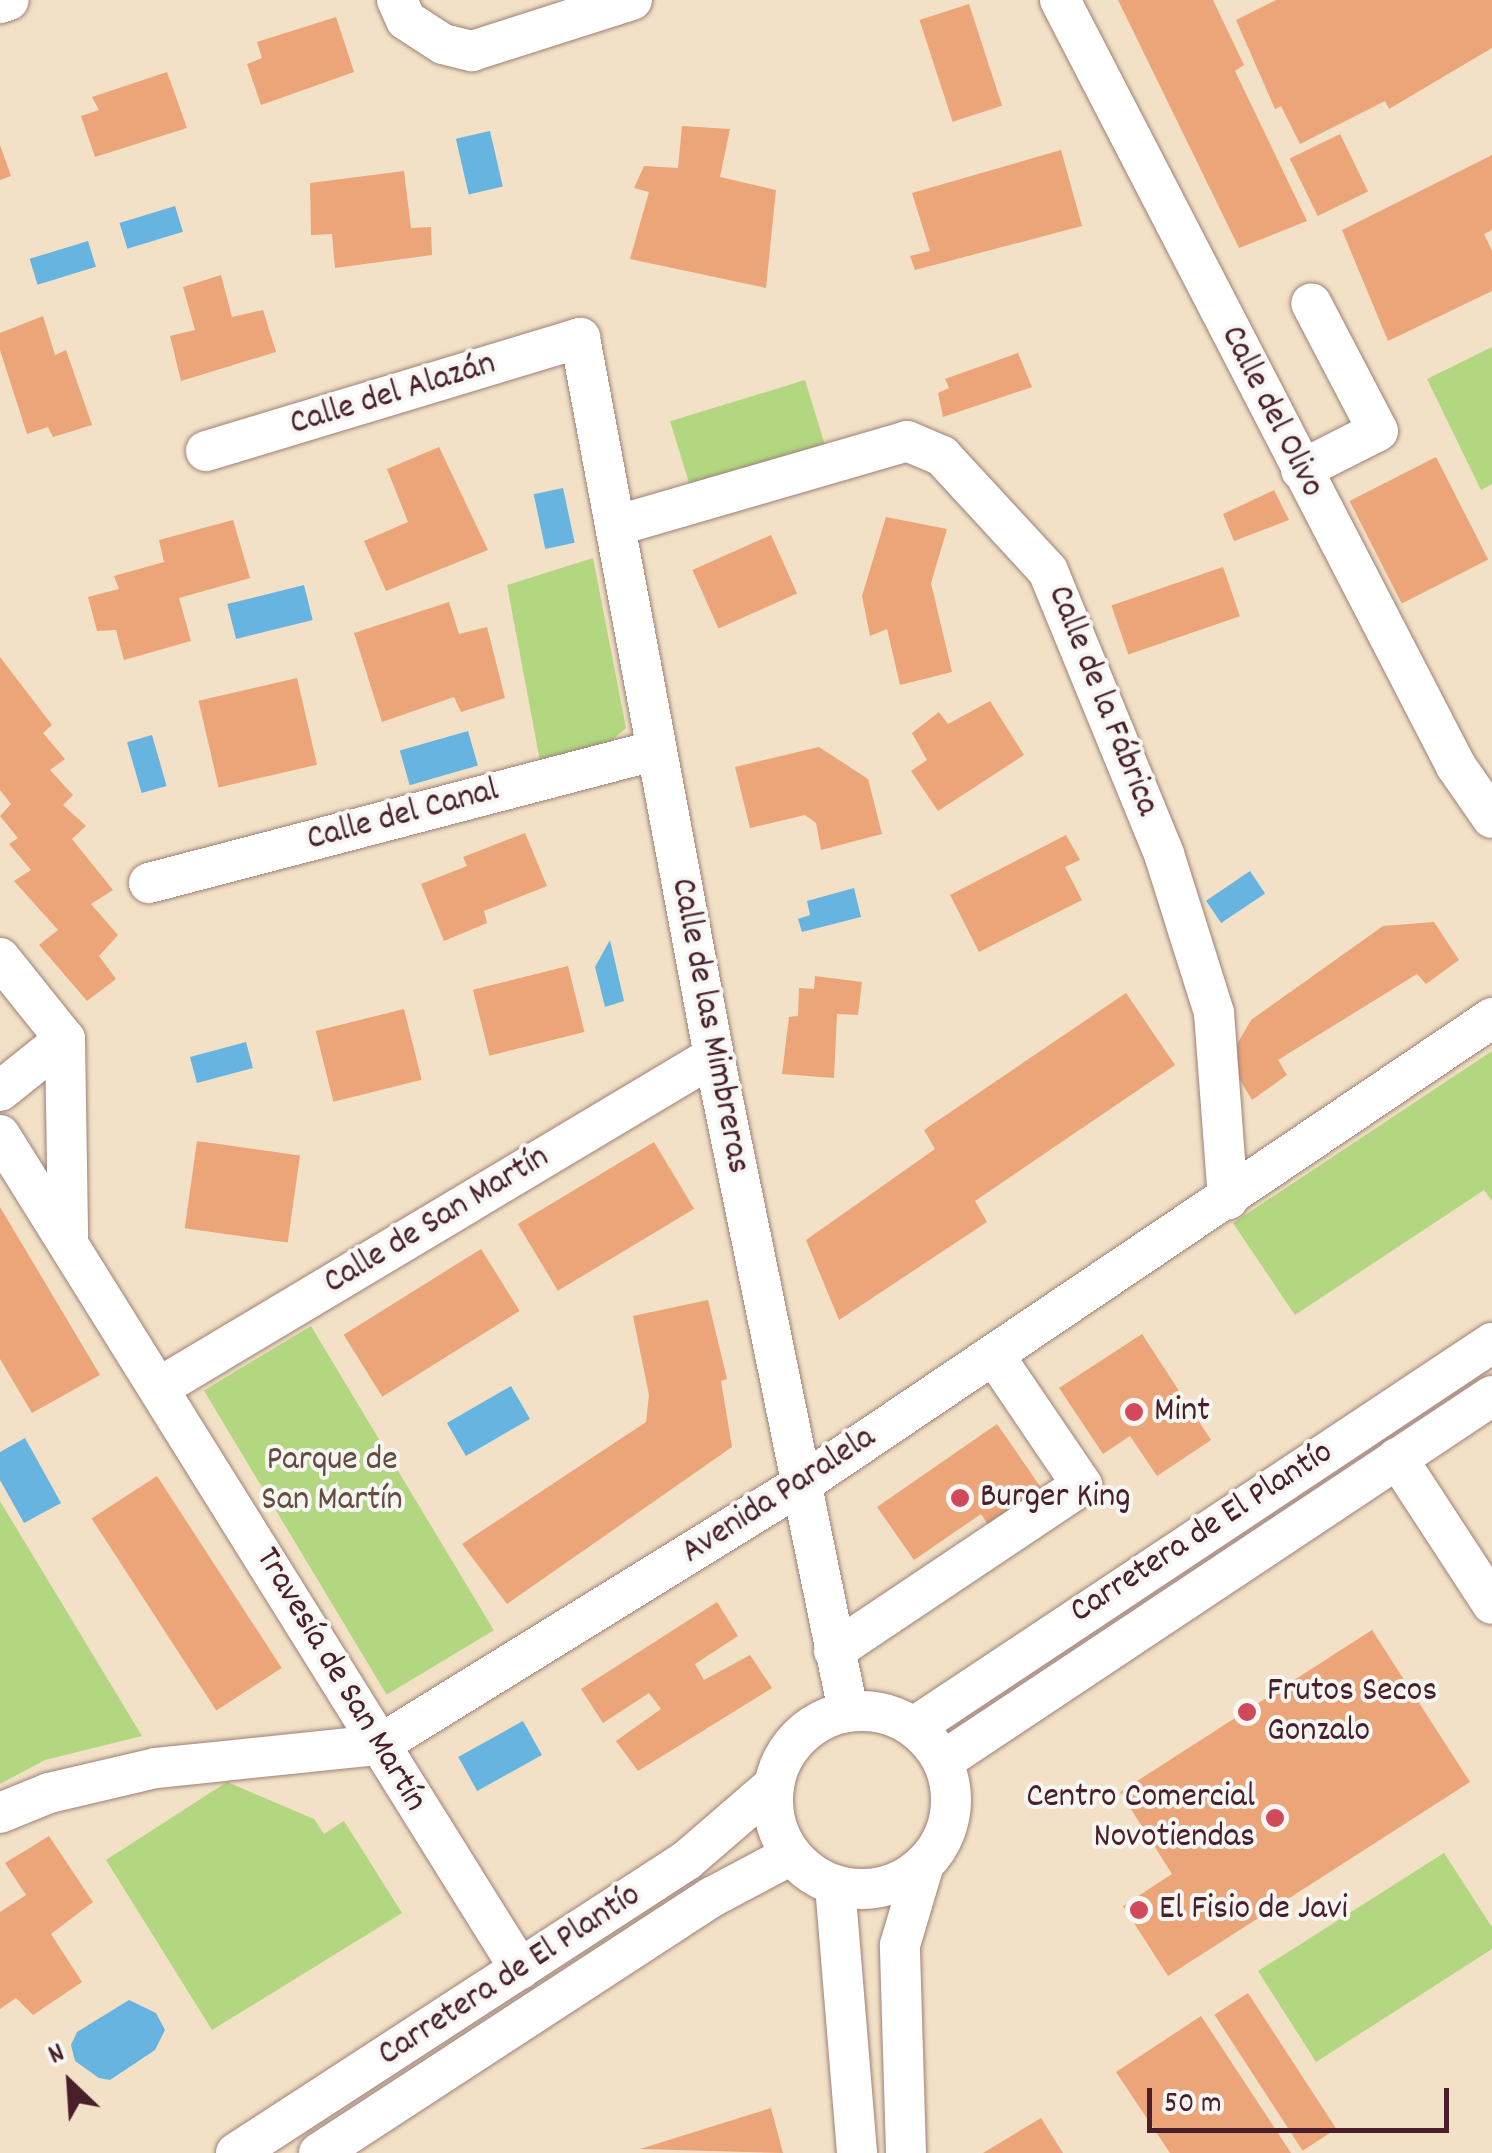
<!DOCTYPE html>
<meta charset="utf-8">
<style>
body{margin:0}
#map{position:relative;width:1492px;height:2153px;overflow:hidden;background:#f2e1c6;font-family:Dekko,sans-serif}
div>[style]{position:absolute}
.green>*{inset:0;background:#b2d780;transform-origin:0 0}
.water>*{inset:0;background:#67b4e0;transform-origin:0 0}
.building>*{inset:0;background:#eba578;transform-origin:0 0}
.roads{filter:drop-shadow(0 0 2px #9e8078) drop-shadow(0 0 2px #9e8078)}
.minor>*{height:40px;margin:-20px;padding:0 20px;transform-origin:20px;border-radius:20px;background:#fff}
.minor>.ring{margin:-20px;padding:0;box-sizing:content-box;background:none;border:40px solid #fff;border-radius:50%}
.dots>*{width:28px;height:28px;translate:-50% -50%;box-sizing:border-box;border:5px solid #f6f6f2;border-radius:50%}
span{translate:-50% -50%;white-space:nowrap;text-align:center;line-height:1.15;-webkit-text-stroke:8px #f6f6f2;paint-order:stroke}
.street-label{font-size:35px;color:#4a1f2b}
.poi-label{font-size:35px;color:#4a1f2b}
.left{translate:0 -50%;text-align:left}
.right{translate:-100% -50%;text-align:right}
.park-label{font-size:35px;color:#644d40}
.north{position:absolute;left:20px;top:2033px;width:100px;height:100px;-webkit-text-stroke:8px #f6f6f2;paint-order:stroke;rotate:335deg;font-size:28px;font-weight:700;line-height:40px;text-align:center;color:#4a1f2b}
.north::after{content:'';display:block;margin:auto;width:35px;height:45px;background:#4a1f2b;clip-path:polygon(50% 0,100% 100%,50% 72%,0 100%)}
.scale{position:absolute;left:1147px;top:2088px;width:302px;height:45px;box-sizing:border-box;border:5px solid #4a1f2b;border-top:0;padding-left:12px;font-size:30px;line-height:35px;white-space:nowrap;color:#4a1f2b;-webkit-text-stroke:8px #f6f6f2;paint-order:stroke}
</style>
<div id="map">
<div class="green">
<i style="clip-path:polygon(1492px 347px,1492px 484px,1481px 490px,1427px 379px)"></i>
<i style="left:805px;top:380px;width:72px;height:141px;rotate:73deg"></i>
<i style="clip-path:polygon(593px 558px,626px 728px,610px 742px,540px 761px,507px 585px)"></i>
<i style="clip-path:polygon(1492px 1051px,1492px 1201px,1484px 1190px,1295px 1315px,1233px 1223px)"></i>
<i style="left:311px;top:1326px;width:355px;height:125px;rotate:59deg"></i>
<i style="clip-path:polygon(0 1501px,142px 1736px,45px 1760px,0 1784px)"></i>
<i style="clip-path:polygon(227px 1782px,314px 1819px,324px 1834px,344px 1821px,402px 1913px,212px 2030px,106px 1860px)"></i>
<i style="clip-path:polygon(1444px 1853px,1492px 1927px,1492px 1949px,1316px 2062px,1258px 1971px)"></i>
</div>
<div class="water">
<i style="left:490px;top:131px;width:57px;height:35px;rotate:77deg"></i>
<i style="left:175px;top:206px;width:27px;height:58px;rotate:73deg"></i>
<i style="left:88px;top:241px;width:27px;height:61px;rotate:73deg"></i>
<i style="left:563px;top:488px;width:56px;height:30px;rotate:78deg"></i>
<i style="left:304px;top:585px;width:36px;height:79px;rotate:76deg"></i>
<i style="left:468px;top:731px;width:36px;height:71px;rotate:74deg"></i>
<i style="left:152px;top:735px;width:53px;height:26px;rotate:74deg"></i>
<i style="left:1250px;top:871px;width:27px;height:53px;rotate:56deg"></i>
<i style="clip-path:polygon(854px 888px,861px 917px,802px 932px,798px 919px,810px 915px,807px 901px)"></i>
<i style="clip-path:polygon(610px 940px,624px 1001px,605px 1007px,595px 967px)"></i>
<i style="left:246px;top:1042px;width:27px;height:58px;rotate:75deg"></i>
<i style="left:511px;top:1386px;width:38px;height:74px;rotate:60deg"></i>
<i style="clip-path:polygon(25px 1438px,61px 1503px,24px 1523px,0 1480px,0 1452px)"></i>
<i style="left:523px;top:1721px;width:39px;height:74px;rotate:61deg"></i>
<i style="clip-path:polygon(129px 2000px,156px 2013px,165px 2030px,155px 2050px,110px 2080px,99px 2078px,75px 2061px,71px 2045px,77px 2032px)"></i>
</div>
<div class="building">
<i style="clip-path:polygon(1118px 0,1213px 0,1244px 65px,1235px 71px,1307px 221px,1239px 248px)"></i>
<i style="clip-path:polygon(1276px 0,1492px 0,1492px 48px,1389px 109px,1385px 101px,1300px 144px,1281px 106px,1275px 109px,1236px 20px)"></i>
<i style="left:969px;top:4px;width:107px;height:52px;rotate:72deg"></i>
<i style="clip-path:polygon(336px 17px,354px 72px,261px 105px,247px 64px,262px 58px,257px 42px)"></i>
<i style="clip-path:polygon(167px 72px,187px 128px,95px 157px,81px 116px,99px 110px,92px 97px)"></i>
<i style="clip-path:polygon(682px 126px,730px 129px,720px 177px,776px 190px,766px 288px,630px 259px,649px 192px,634px 188px,644px 166px,678px 168px)"></i>
<i style="left:1340px;top:134px;width:64px;height:56px;rotate:64deg"></i>
<i style="clip-path:polygon(0 145px,11px 176px,0 180px)"></i>
<i style="clip-path:polygon(1061px 150px,1082px 226px,915px 270px,910px 256px,930px 251px,912px 193px)"></i>
<i style="clip-path:polygon(1492px 155px,1492px 230px,1484px 234px,1492px 251px,1492px 291px,1388px 341px,1342px 230px)"></i>
<i style="clip-path:polygon(404px 171px,411px 228px,431px 227px,432px 255px,335px 268px,332px 234px,311px 235px,310px 183px)"></i>
<i style="clip-path:polygon(221px 275px,232px 317px,263px 310px,276px 352px,181px 381px,170px 336px,195px 330px,183px 287px)"></i>
<i style="clip-path:polygon(43px 316px,55px 355px,66px 350px,92px 425px,53px 437px,48px 427px,27px 434px,0 350px,0 333px)"></i>
<i style="clip-path:polygon(1018px 353px,1032px 387px,943px 417px,938px 393px,949px 388px,945px 379px)"></i>
<i style="clip-path:polygon(439px 447px,488px 550px,386px 591px,364px 541px,408px 522px,387px 469px)"></i>
<i style="left:1436px;top:457px;width:115px;height:97px;rotate:63deg"></i>
<i style="clip-path:polygon(1274px 490px,1289px 520px,1234px 541px,1223px 514px)"></i>
<i style="clip-path:polygon(886px 517px,947px 529px,931px 583px,952px 672px,900px 685px,887px 629px,870px 636px,862px 596px)"></i>
<i style="clip-path:polygon(233px 520px,250px 578px,179px 598px,191px 641px,124px 660px,116px 630px,97px 631px,88px 597px,119px 589px,114px 576px,164px 562px,159px 540px)"></i>
<i style="left:771px;top:535px;width:64px;height:86px;rotate:66deg"></i>
<i style="left:1223px;top:567px;width:52px;height:118px;rotate:71deg"></i>
<i style="clip-path:polygon(449px 602px,459px 634px,487px 627px,505px 698px,461px 712px,454px 697px,382px 722px,354px 633px)"></i>
<i style="clip-path:polygon(0 657px,52px 725px,43px 733px,65px 759px,50px 770px,73px 795px,63px 805px,86px 826px,72px 839px,113px 890px,91px 904px,118px 935px,99px 956px,116px 979px,87px 1001px,39px 945px,58px 930px,14px 881px,31px 870px,9px 844px,18px 838px,0 816px,11px 804px,0 790px)"></i>
<i style="left:297px;top:678px;width:89px;height:101px;rotate:77deg"></i>
<i style="clip-path:polygon(990px 701px,1024px 755px,938px 811px,911px 771px,927px 760px,912px 733px,939px 712px,948px 724px)"></i>
<i style="clip-path:polygon(819px 747px,868px 779px,882px 834px,821px 850px,816px 823px,805px 815px,750px 828px,735px 767px)"></i>
<i style="clip-path:polygon(525px 833px,547px 886px,484px 911px,487px 923px,444px 941px,421px 884px,467px 866px,463px 857px)"></i>
<i style="clip-path:polygon(1066px 835px,1080px 860px,1065px 867px,1082px 900px,979px 952px,950px 895px)"></i>
<i style="clip-path:polygon(1434px 922px,1459px 960px,1426px 984px,1417px 974px,1278px 1060px,1287px 1075px,1252px 1100px,1228px 1060px,1251px 1020px,1383px 926px)"></i>
<i style="left:568px;top:966px;width:68px;height:98px;rotate:76deg"></i>
<i style="clip-path:polygon(815px 976px,862px 982px,858px 1015px,837px 1014px,834px 1078px,782px 1074px,789px 1017px,798px 1016px,799px 988px,814px 989px)"></i>
<i style="clip-path:polygon(1126px 993px,1175px 1065px,975px 1201px,987px 1222px,839px 1320px,806px 1240px,935px 1149px,924px 1130px)"></i>
<i style="left:404px;top:1009px;width:73px;height:91px;rotate:76deg"></i>
<i style="left:197px;top:1141px;width:104px;height:88px;rotate:8deg"></i>
<i style="left:654px;top:1142px;width:78px;height:159px;rotate:59deg"></i>
<i style="clip-path:polygon(0 1207px,100px 1375px,32px 1413px,0 1359px)"></i>
<i style="left:481px;top:1249px;width:73px;height:162px;rotate:58deg"></i>
<i style="clip-path:polygon(708px 1300px,727px 1379px,721px 1381px,732px 1447px,507px 1604px,462px 1544px,646px 1422px,649px 1395px,633px 1316px)"></i>
<i style="clip-path:polygon(1142px 1334px,1211px 1440px,1157px 1476px,1130px 1436px,1103px 1454px,1059px 1388px)"></i>
<i style="clip-path:polygon(997px 1424px,1042px 1489px,989px 1526px,981px 1514px,914px 1560px,877px 1507px)"></i>
<i style="left:157px;top:1476px;width:229px;height:78px;rotate:57deg"></i>
<i style="clip-path:polygon(717px 1602px,738px 1636px,695px 1664px,704px 1680px,750px 1655px,772px 1688px,638px 1771px,616px 1741px,661px 1709px,649px 1693px,603px 1723px,581px 1689px)"></i>
<i style="clip-path:polygon(1372px 1630px,1470px 1782px,1168px 1976px,1123px 1906px,1172px 1874px,1120px 1792px)"></i>
<i style="clip-path:polygon(49px 1836px,93px 1902px,51px 1934px,82px 1982px,33px 2015px,16px 1998px,0 2009px,0 1912px,26px 1895px,5px 1863px)"></i>
<i style="left:1248px;top:1993px;width:162px;height:40px;rotate:57deg"></i>
<i style="clip-path:polygon(1201px 2016px,1291px 2153px,1170px 2153px,1116px 2072px)"></i>
<i style="clip-path:polygon(771px 2108px,783px 2153px,640px 2149px)"></i>
<i style="clip-path:polygon(1041px 2118px,1063px 2153px,983px 2153px)"></i>
</div>
<div class="roads">
<div class="minor">
<i style="left:397px;top:0;width:22px;rotate:66deg"></i>
<i style="left:406px;top:20px;width:44px;rotate:33deg"></i>
<i style="left:443px;top:44px;width:30px;rotate:14deg"></i>
<i style="left:472px;top:51px;width:168px;rotate:-17.7deg"></i>
<i style="left:1060px;top:0;width:862px;rotate:62.66deg"></i>
<i style="left:1456px;top:766px;width:63px;rotate:55.3deg"></i>
<i style="left:0;top:3px;width:9px;rotate:-18deg"></i>
<i style="left:206px;top:451px;width:391px;rotate:-16.8deg"></i>
<i style="left:580px;top:338px;width:730px;rotate:79.43deg"></i>
<i style="left:714px;top:1056px;width:669px;rotate:78.44deg"></i>
<i style="left:1301px;top:470px;width:86px;rotate:-26.9deg"></i>
<i style="left:1378px;top:431px;width:144px;rotate:-117.6deg"></i>
<i style="left:615px;top:526px;width:304px;rotate:-16.2deg"></i>
<i style="left:907px;top:441px;width:38px;rotate:23deg"></i>
<i style="left:942px;top:456px;width:156px;rotate:47.3deg"></i>
<i style="left:1048px;top:571px;width:306px;rotate:67.7deg"></i>
<i style="left:1164px;top:854px;width:167px;rotate:72.5deg"></i>
<i style="left:1214px;top:1013px;width:187px;rotate:85.7deg"></i>
<i style="left:149px;top:883px;width:525px;rotate:-14.67deg"></i>
<i style="left:0;top:958px;width:104px;rotate:51.3deg"></i>
<i style="left:65px;top:1039px;width:83px;rotate:141.3deg"></i>
<i style="left:65px;top:1039px;width:197px;rotate:89.1deg"></i>
<i style="left:0;top:1135px;width:983px;rotate:58.06deg"></i>
<i style="left:160px;top:1387px;width:645px;rotate:-30.86deg"></i>
<i style="left:1397px;top:1458px;width:174px;rotate:56.9deg"></i>
<i style="left:834px;top:1651px;width:298px;rotate:-33.8deg"></i>
<i style="left:1082px;top:1485px;width:139px;rotate:-124.1deg"></i>
<i class="ring" style="left:773px;top:1711px;width:138px;height:138px"></i>
<i style="left:914px;top:1727px;width:694px;rotate:-33.6deg"></i>
<i style="left:943px;top:1761px;width:659px;rotate:-33.62deg"></i>
<i style="left:0;top:1813px;width:53px;rotate:-22.2deg"></i>
<i style="left:49px;top:1793px;width:110px;rotate:-13.2deg"></i>
<i style="left:156px;top:1768px;width:224px;rotate:-5.9deg"></i>
<i style="left:379px;top:1745px;width:495px;rotate:-31.7deg"></i>
<i style="left:800px;top:1485px;width:835px;rotate:-34.01deg"></i>
<i style="left:835px;top:1885px;width:269px;rotate:85.3deg"></i>
<i style="left:236px;top:2153px;width:538px;rotate:-33.01deg"></i>
<i style="left:687px;top:1860px;width:115px;rotate:-40.8deg"></i>
<i style="left:319px;top:2153px;width:469px;rotate:-33.1deg"></i>
<i style="left:712px;top:1897px;width:89px;rotate:-28deg"></i>
<i style="left:906px;top:2153px;width:208px;rotate:-91.7deg"></i>
<i style="left:900px;top:1945px;width:84px;rotate:-73.5deg"></i>
</div>
</div>
<div class="dots">
<i style="left:1134px;top:1412px;background:#d1495b"></i>
<i style="left:960px;top:1498px;background:#d1495b"></i>
<i style="left:1247px;top:1712px;background:#d1495b"></i>
<i style="left:1275px;top:1818px;background:#d1495b"></i>
<i style="left:1139px;top:1910px;background:#d1495b"></i>
</div>
<div class="street-label">
<span style="left:393px;top:395px;rotate:-17deg">Calle del Alazán</span>
<span style="left:1271px;top:412px;rotate:63deg">Calle del Olivo</span>
<span style="left:1102px;top:701px;rotate:68deg">Calle de la Fábrica</span>
<span style="left:403px;top:816px;rotate:-15deg">Calle del Canal</span>
<span style="left:709px;top:1026px;rotate:79deg">Calle de las Mimbreras</span>
<span style="left:437px;top:1221px;rotate:-31deg">Calle de San Martín</span>
<span style="left:779px;top:1496px;rotate:-33deg">Avenida Paralela</span>
<span style="left:1202px;top:1533px;rotate:-33deg">Carretera de El Plantío</span>
<span style="left:340px;top:1680px;rotate:59deg">Travesía de San Martín</span>
<span style="left:510px;top:1976px;rotate:-33deg">Carretera de El Plantío</span>
</div>
<div class="poi-label">
<span class="left" style="left:1154px;top:1412px">Mint</span>
<span class="left" style="left:980px;top:1498px">Burger King</span>
<span class="left" style="left:1267px;top:1712px">Frutos Secos<br>Gonzalo</span>
<span class="right" style="left:1255px;top:1818px">Centro Comercial<br>Novotiendas</span>
<span class="left" style="left:1159px;top:1910px">El Fisio de Javi</span>
</div>
<div class="park-label">
<span style="left:332px;top:1481px">Parque de<br>San Martín</span>
</div>
<div class="north">N</div>
<div class="scale">50 m</div>
</div>
